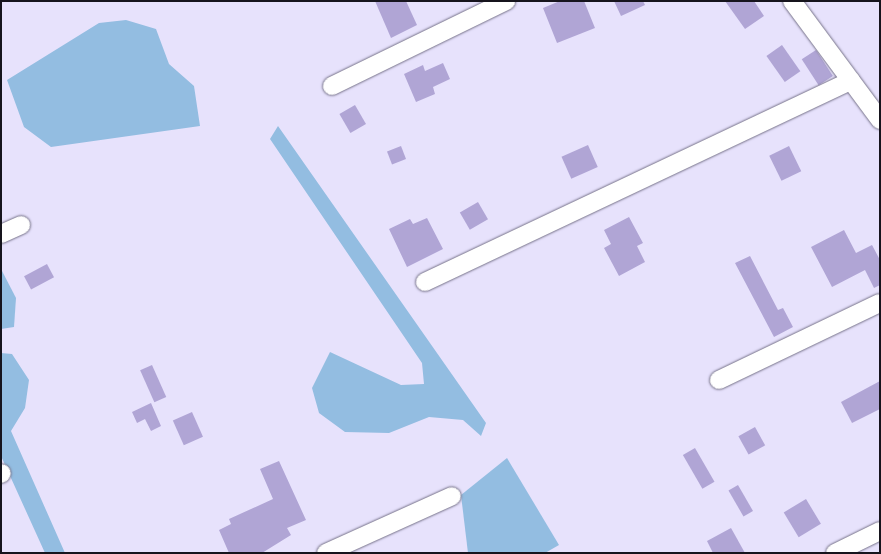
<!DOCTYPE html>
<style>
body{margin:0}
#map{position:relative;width:881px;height:554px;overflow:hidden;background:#e7e2fc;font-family:Mulish,sans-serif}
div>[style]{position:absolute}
.water>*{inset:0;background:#93bde1}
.building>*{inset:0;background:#b0a5d5;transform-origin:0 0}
.roads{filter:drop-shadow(0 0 1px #767289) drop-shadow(0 0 1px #767289)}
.minor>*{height:18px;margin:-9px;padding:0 9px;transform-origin:9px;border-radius:9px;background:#fff}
span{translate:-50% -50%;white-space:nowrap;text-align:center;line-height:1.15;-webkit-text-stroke:4.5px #e7e2fc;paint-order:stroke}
.frame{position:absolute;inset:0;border:2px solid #16141d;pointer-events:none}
</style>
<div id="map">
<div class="water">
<i style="clip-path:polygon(126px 20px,156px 29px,169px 64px,194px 86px,200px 126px,51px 147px,24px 127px,7px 80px,99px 23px)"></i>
<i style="clip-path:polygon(278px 126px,486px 423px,481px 436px,463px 420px,429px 417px,389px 433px,345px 432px,319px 413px,312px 388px,330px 352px,401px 385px,424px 384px,422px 363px,270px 139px)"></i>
<i style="clip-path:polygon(1px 269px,16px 298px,14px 327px,1px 329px)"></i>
<i style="clip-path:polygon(1px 353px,12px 354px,29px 380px,25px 408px,11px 431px,65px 553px,45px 553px,1px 456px)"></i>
<i style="clip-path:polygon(507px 458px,559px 545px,545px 553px,468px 553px,461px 495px)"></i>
</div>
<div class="building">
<i style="clip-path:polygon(375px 1px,406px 1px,417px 25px,391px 38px)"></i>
<i style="clip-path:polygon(560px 1px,584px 1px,595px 28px,557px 43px,543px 8px)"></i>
<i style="clip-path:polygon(614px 1px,643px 1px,645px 5px,621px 16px)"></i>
<i style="clip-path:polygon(725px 1px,754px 1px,764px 16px,745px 29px)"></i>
<i style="left:782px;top:45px;width:32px;height:19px;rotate:55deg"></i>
<i style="left:816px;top:50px;width:31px;height:17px;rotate:57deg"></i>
<i style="clip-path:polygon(443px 63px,450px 79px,433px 87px,435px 94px,416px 102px,404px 74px,423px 65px,425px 71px)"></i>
<i style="left:355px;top:105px;width:22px;height:18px;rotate:60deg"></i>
<i style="left:588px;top:145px;width:24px;height:29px;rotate:66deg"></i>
<i style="left:401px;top:146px;width:14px;height:15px;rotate:69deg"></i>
<i style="left:789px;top:146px;width:28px;height:22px;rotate:64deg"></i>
<i style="left:478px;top:202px;width:20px;height:21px;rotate:60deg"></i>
<i style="clip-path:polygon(629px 217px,643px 243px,637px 246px,645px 262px,619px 276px,604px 248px,611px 244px,604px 230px)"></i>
<i style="clip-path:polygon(427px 218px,443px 249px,407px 267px,389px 229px,410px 219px,413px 224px)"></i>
<i style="clip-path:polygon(844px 230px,856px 253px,872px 245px,880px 260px,880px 285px,874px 288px,865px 270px,832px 287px,811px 247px)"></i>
<i style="clip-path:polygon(750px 256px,778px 310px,783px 308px,793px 327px,774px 337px,735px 263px)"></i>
<i style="left:47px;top:264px;width:15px;height:26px;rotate:62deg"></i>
<i style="left:152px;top:365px;width:35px;height:13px;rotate:66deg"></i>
<i style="clip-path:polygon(880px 381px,880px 409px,852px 423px,841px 402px)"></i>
<i style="clip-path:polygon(151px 403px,161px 426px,151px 431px,145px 419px,137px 423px,132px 412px)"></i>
<i style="left:192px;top:412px;width:27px;height:21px;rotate:66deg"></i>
<i style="left:755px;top:427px;width:21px;height:19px;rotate:61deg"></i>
<i style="left:695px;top:448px;width:39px;height:14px;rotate:60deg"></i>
<i style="clip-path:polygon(279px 461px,306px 520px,287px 528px,291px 535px,262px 553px,229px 553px,219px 530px,231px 524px,229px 519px,273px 499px,260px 469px)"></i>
<i style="left:738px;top:485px;width:30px;height:11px;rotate:60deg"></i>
<i style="left:806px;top:499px;width:29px;height:26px;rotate:59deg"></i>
<i style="clip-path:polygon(731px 528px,745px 553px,713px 553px,707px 541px)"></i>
</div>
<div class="roads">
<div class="minor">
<i style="left:792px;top:1px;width:148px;rotate:53.5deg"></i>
<i style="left:332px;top:86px;width:194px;rotate:-26deg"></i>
<i style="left:1px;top:234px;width:22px;rotate:-24deg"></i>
<i style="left:425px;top:282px;width:471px;rotate:-25.3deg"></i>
<i style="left:719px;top:380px;width:178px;rotate:-25.6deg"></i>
<i style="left:1px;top:474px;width:1px;rotate:-45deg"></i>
<i style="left:326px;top:553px;width:138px;rotate:-24.3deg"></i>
<i style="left:835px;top:553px;width:50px;rotate:-26.1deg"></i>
</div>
</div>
<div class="frame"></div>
</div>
